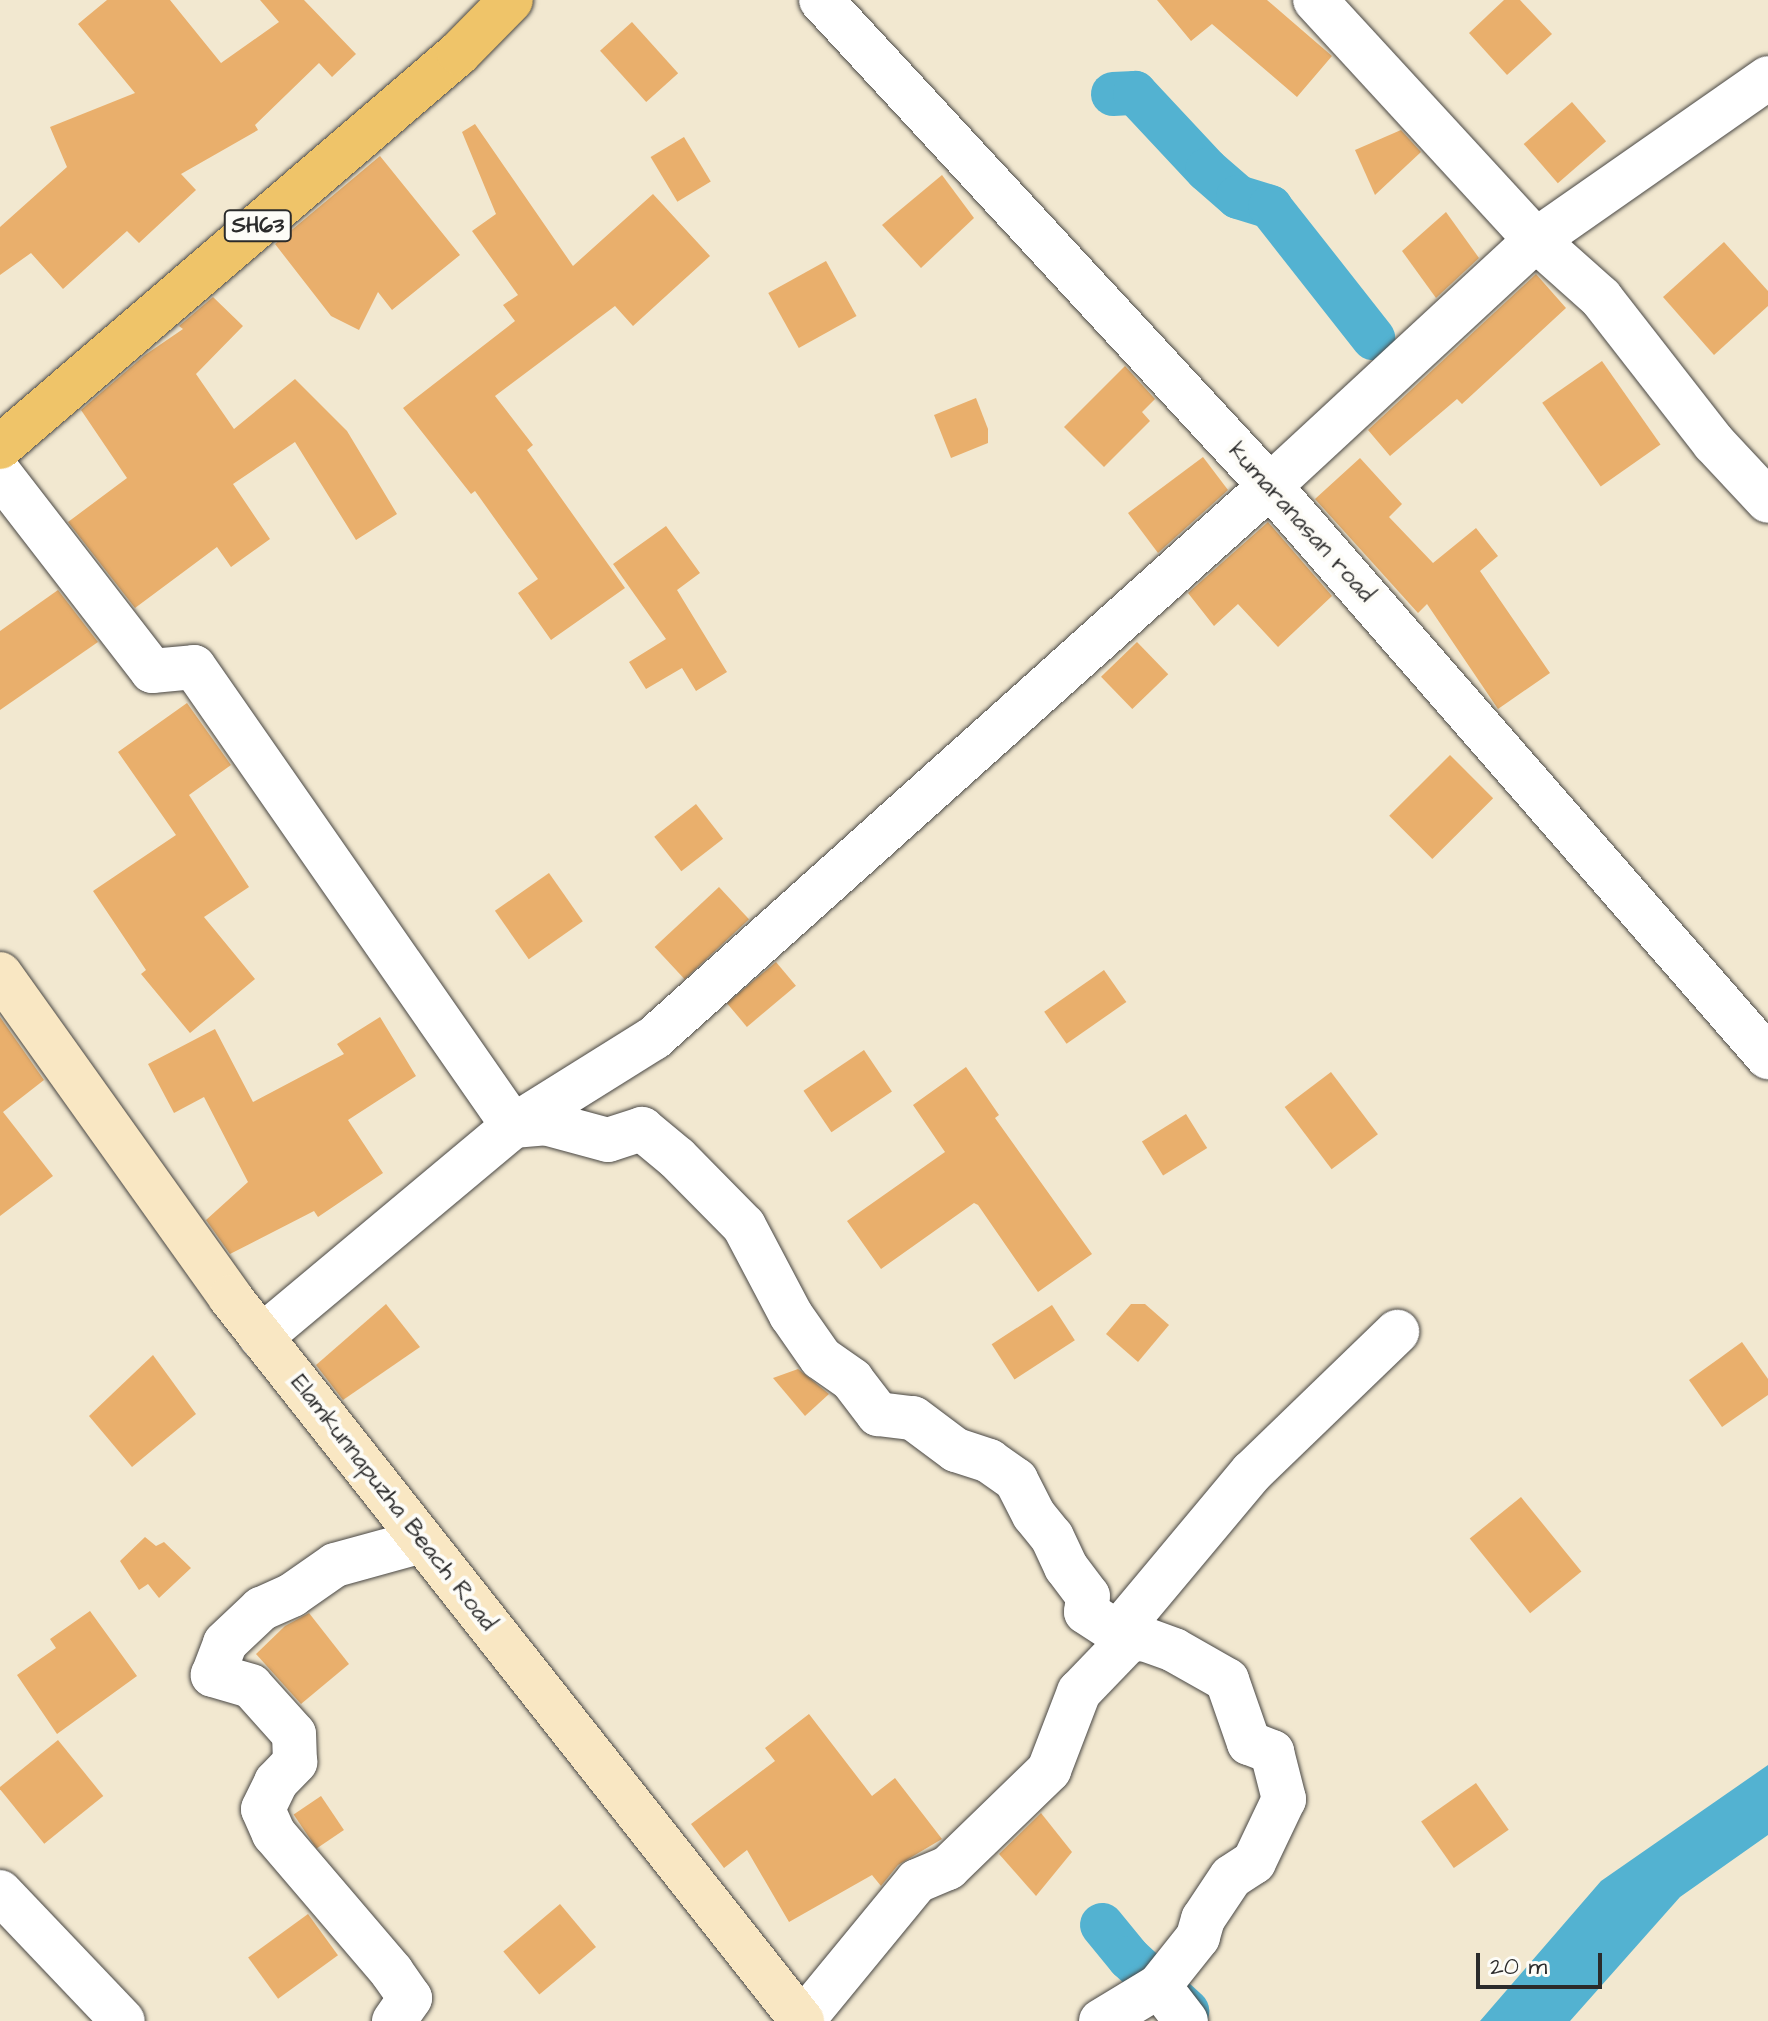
<!DOCTYPE html>
<style>
body{margin:0}
#map{position:relative;width:1768px;height:2021px;overflow:hidden;background:#f2e8d0;font-family:"Architects Daughter",sans-serif}
div>[style]{position:absolute}
.water>*{inset:0;background:#53b2d1}
.canal>*{height:44px;margin:-22px;padding:0 22px;transform-origin:22px;border-radius:22px;background:#53b2d1}
.building>*{inset:0;background:#e9af6c;transform-origin:0 0}
.roads{filter:drop-shadow(0 0 2px #494744) drop-shadow(0 0 2px #494744)}
.street>*{height:44px;margin:-22px;padding:0 22px;transform-origin:22px;border-radius:22px;background:#fff}
.secondary>*{height:44px;margin:-22px;padding:0 22px;transform-origin:22px;border-radius:22px;background:#f9e7c3}
.primary>*{height:44px;margin:-22px;padding:0 22px;transform-origin:22px;border-radius:22px;background:#efc469}
span{translate:-50% -50%;white-space:nowrap;text-align:center;line-height:1.15;-webkit-text-stroke:8px #fdfcf7;paint-order:stroke}
.shield-label span{padding:2px 6px;background:#fdfcf7;border:2px solid;border-radius:6px;-webkit-text-stroke-width:0}
.shield-label{font-size:22px;color:#2b2b2b;font-weight:700}
.street-label{font-size:24px;color:#2b2b2b}
.scale{position:absolute;left:1476px;top:1953px;width:126px;height:36px;box-sizing:border-box;border:4px solid #2b2b2b;border-top:0;padding-left:10px;font-size:24px;line-height:28px;white-space:nowrap;color:#2b2b2b;-webkit-text-stroke:6px #fdfcf7;paint-order:stroke}
</style>
<div id="map">
<div class="water">
<i style="clip-path:polygon(1768px 1765px,1768px 1835px,1680px 1897px,1570px 2021px,1480px 2021px,1601px 1881px)"></i>
</div>
<div class="canal">
<i style="left:1113px;top:94px;width:22px;rotate:-3deg"></i>
<i style="left:1135px;top:93px;width:105px;rotate:46.9deg"></i>
<i style="left:1207px;top:170px;width:41px;rotate:41.1deg"></i>
<i style="left:1238px;top:197px;width:34px;rotate:17deg"></i>
<i style="left:1270px;top:207px;width:167px;rotate:51.8deg"></i>
<i style="left:1102px;top:1925px;width:43px;rotate:50.7deg"></i>
<i style="left:1129px;top:1958px;width:79px;rotate:42.4deg"></i>
</div>
<div class="building">
<i style="clip-path:polygon(107px 0,170px 0,221px 63px,279px 22px,260px 0,304px 0,356px 54px,332px 77px,319px 63px,255px 125px,258px 130px,181px 174px,196px 190px,139px 243px,127px 231px,63px 289px,31px 253px,0 275px,0 227px,67px 167px,50px 127px,135px 93px,78px 24px)"></i>
<i style="clip-path:polygon(1157px 0,1267px 0,1332px 56px,1297px 97px,1212px 24px,1191px 41px)"></i>
<i style="clip-path:polygon(1504px 0,1520px 0,1552px 34px,1507px 75px,1469px 33px)"></i>
<i style="left:632px;top:22px;width:69px;height:43px;rotate:48deg"></i>
<i style="left:1572px;top:102px;width:52px;height:64px;rotate:49deg"></i>
<i style="clip-path:polygon(475px 124px,573px 266px,653px 194px,710px 256px,633px 326px,615px 306px,495px 396px,533px 445px,527px 450px,625px 588px,551px 640px,518px 593px,538px 579px,475px 491px,471px 494px,403px 408px,515px 321px,503px 305px,518px 295px,472px 231px,496px 214px,462px 132px)"></i>
<i style="clip-path:polygon(1401px 130px,1421px 152px,1375px 195px,1355px 150px)"></i>
<i style="left:684px;top:137px;width:52px;height:39px;rotate:59deg"></i>
<i style="clip-path:polygon(380px 156px,460px 255px,392px 310px,378px 292px,359px 330px,331px 316px,275px 244px)"></i>
<i style="clip-path:polygon(942px 175px,974px 218px,921px 268px,882px 225px)"></i>
<i style="clip-path:polygon(1446px 212px,1479px 258px,1436px 298px,1402px 251px)"></i>
<i style="clip-path:polygon(1724px 242px,1768px 291px,1768px 306px,1714px 355px,1663px 297px)"></i>
<i style="left:826px;top:261px;width:63px;height:66px;rotate:61deg"></i>
<i style="clip-path:polygon(1536px 274px,1566px 308px,1462px 404px,1457px 399px,1390px 456px,1368px 430px)"></i>
<i style="clip-path:polygon(213px 297px,243px 326px,196px 374px,234px 429px,295px 379px,347px 431px,397px 514px,356px 540px,295px 442px,233px 484px,270px 539px,231px 567px,217px 547px,135px 608px,68px 522px,127px 478px,81px 410px,145px 355px,183px 329px,179px 326px)"></i>
<i style="left:1602px;top:361px;width:102px;height:73px;rotate:55deg"></i>
<i style="clip-path:polygon(1125px 366px,1155px 399px,1142px 412px,1150px 421px,1104px 467px,1064px 427px)"></i>
<i style="clip-path:polygon(976px 398px,988px 429px,988px 443px,951px 458px,934px 415px)"></i>
<i style="clip-path:polygon(1203px 457px,1228px 490px,1158px 553px,1128px 513px)"></i>
<i style="clip-path:polygon(1360px 458px,1402px 504px,1389px 517px,1433px 563px,1476px 528px,1498px 556px,1480px 571px,1550px 673px,1498px 709px,1427px 604px,1418px 613px,1315px 499px)"></i>
<i style="clip-path:polygon(1268px 522px,1332px 596px,1278px 647px,1238px 604px,1214px 626px,1188px 593px)"></i>
<i style="clip-path:polygon(666px 526px,700px 573px,677px 590px,727px 672px,696px 691px,682px 668px,646px 689px,629px 662px,666px 639px,613px 564px)"></i>
<i style="clip-path:polygon(58px 590px,98px 642px,0 710px,0 631px)"></i>
<i style="left:1137px;top:642px;width:45px;height:50px;rotate:46deg"></i>
<i style="clip-path:polygon(187px 703px,231px 765px,189px 795px,249px 887px,204px 917px,255px 979px,190px 1033px,141px 974px,146px 970px,93px 891px,176px 835px,118px 752px)"></i>
<i style="left:1450px;top:755px;width:61px;height:86px;rotate:45deg"></i>
<i style="left:696px;top:804px;width:44px;height:53px;rotate:52deg"></i>
<i style="left:549px;top:873px;width:59px;height:66px;rotate:55deg"></i>
<i style="left:719px;top:887px;width:44px;height:88px;rotate:47deg"></i>
<i style="left:776px;top:962px;width:31px;height:64px;rotate:50deg"></i>
<i style="left:1104px;top:970px;width:39px;height:73px;rotate:55deg"></i>
<i style="clip-path:polygon(0 1017px,44px 1080px,3px 1112px,53px 1176px,0 1216px)"></i>
<i style="clip-path:polygon(380px 1017px,416px 1076px,348px 1120px,383px 1173px,318px 1217px,314px 1211px,230px 1254px,206px 1220px,248px 1182px,204px 1097px,174px 1113px,148px 1064px,215px 1029px,253px 1102px,344px 1054px,337px 1044px)"></i>
<i style="left:864px;top:1050px;width:50px;height:73px;rotate:56deg"></i>
<i style="clip-path:polygon(966px 1067px,999px 1115px,995px 1118px,1092px 1254px,1038px 1292px,978px 1205px,974px 1203px,881px 1269px,847px 1221px,945px 1152px,913px 1105px)"></i>
<i style="left:1331px;top:1072px;width:78px;height:58px;rotate:53deg"></i>
<i style="left:1186px;top:1114px;width:40px;height:52px;rotate:58deg"></i>
<i style="clip-path:polygon(386px 1304px,420px 1347px,343px 1400px,316px 1365px)"></i>
<i style="clip-path:polygon(1131px 1304px,1145px 1304px,1169px 1325px,1138px 1362px,1106px 1334px)"></i>
<i style="left:1052px;top:1305px;width:42px;height:72px;rotate:57deg"></i>
<i style="clip-path:polygon(1742px 1342px,1768px 1379px,1768px 1395px,1722px 1427px,1689px 1380px)"></i>
<i style="clip-path:polygon(153px 1355px,196px 1414px,132px 1467px,89px 1416px)"></i>
<i style="clip-path:polygon(798px 1369px,829px 1394px,805px 1416px,773px 1378px)"></i>
<i style="left:1521px;top:1497px;width:96px;height:66px;rotate:51deg"></i>
<i style="clip-path:polygon(145px 1537px,156px 1546px,164px 1542px,191px 1568px,159px 1598px,148px 1584px,139px 1590px,120px 1561px)"></i>
<i style="clip-path:polygon(90px 1611px,137px 1676px,57px 1734px,17px 1675px,56px 1648px,50px 1639px)"></i>
<i style="clip-path:polygon(309px 1613px,349px 1664px,301px 1704px,256px 1654px,285px 1626px)"></i>
<i style="clip-path:polygon(809px 1714px,872px 1796px,895px 1778px,942px 1839px,898px 1865px,881px 1886px,872px 1875px,789px 1922px,747px 1850px,724px 1868px,691px 1824px,775px 1761px,765px 1748px)"></i>
<i style="left:58px;top:1740px;width:72px;height:76px;rotate:51deg"></i>
<i style="left:1476px;top:1783px;width:57px;height:67px;rotate:55deg"></i>
<i style="left:321px;top:1796px;width:41px;height:33px;rotate:56deg"></i>
<i style="clip-path:polygon(1041px 1813px,1072px 1852px,1036px 1896px,999px 1854px)"></i>
<i style="left:560px;top:1904px;width:56px;height:74px;rotate:50deg"></i>
<i style="left:308px;top:1914px;width:51px;height:74px;rotate:54deg"></i>
</div>
<div class="roads">
<div class="street">
<i style="left:821px;top:0;width:662px;rotate:47.27deg"></i>
<i style="left:1270px;top:486px;width:758px;rotate:48.91deg"></i>
<i style="left:1315px;top:0;width:326px;rotate:47.4deg"></i>
<i style="left:1536px;top:240px;width:87px;rotate:41.7deg"></i>
<i style="left:1601px;top:298px;width:184px;rotate:52.1deg"></i>
<i style="left:1714px;top:443px;width:79px;rotate:47deg"></i>
<i style="left:0;top:474px;width:249px;rotate:52.3deg"></i>
<i style="left:152px;top:671px;width:42px;rotate:-5.4deg"></i>
<i style="left:194px;top:667px;width:559px;rotate:55.2deg"></i>
<i style="left:513px;top:1126px;width:32px;rotate:-5deg"></i>
<i style="left:545px;top:1123px;width:65px;rotate:15.1deg"></i>
<i style="left:608px;top:1140px;width:36px;rotate:-18deg"></i>
<i style="left:642px;top:1129px;width:45px;rotate:39.6deg"></i>
<i style="left:677px;top:1158px;width:95px;rotate:45.4deg"></i>
<i style="left:744px;top:1226px;width:101px;rotate:62.2deg"></i>
<i style="left:791px;top:1315px;width:52px;rotate:55.1deg"></i>
<i style="left:821px;top:1358px;width:38px;rotate:35deg"></i>
<i style="left:852px;top:1380px;width:43px;rotate:52.6deg"></i>
<i style="left:878px;top:1414px;width:35px;rotate:7deg"></i>
<i style="left:913px;top:1418px;width:54px;rotate:36.7deg"></i>
<i style="left:956px;top:1450px;width:35px;rotate:18deg"></i>
<i style="left:989px;top:1461px;width:33px;rotate:35deg"></i>
<i style="left:1016px;top:1480px;width:39px;rotate:63deg"></i>
<i style="left:1034px;top:1515px;width:28px;rotate:51deg"></i>
<i style="left:1052px;top:1537px;width:33px;rotate:65deg"></i>
<i style="left:1066px;top:1567px;width:36px;rotate:53deg"></i>
<i style="left:1088px;top:1596px;width:16px;rotate:97deg"></i>
<i style="left:1086px;top:1612px;width:51px;rotate:33.1deg"></i>
<i style="left:1129px;top:1640px;width:15px;rotate:-4deg"></i>
<i style="left:1144px;top:1639px;width:32px;rotate:20deg"></i>
<i style="left:1174px;top:1650px;width:61px;rotate:29.5deg"></i>
<i style="left:1227px;top:1680px;width:67px;rotate:70.8deg"></i>
<i style="left:1249px;top:1743px;width:25px;rotate:21deg"></i>
<i style="left:1272px;top:1752px;width:49px;rotate:75.7deg"></i>
<i style="left:1284px;top:1799px;width:70px;rotate:115.5deg"></i>
<i style="left:1254px;top:1862px;width:27px;rotate:147deg"></i>
<i style="left:1231px;top:1877px;width:50px;rotate:123.7deg"></i>
<i style="left:1203px;top:1919px;width:19px;rotate:106deg"></i>
<i style="left:1198px;top:1937px;width:63px;rotate:128.5deg"></i>
<i style="left:261px;top:1337px;width:329px;rotate:-39.9deg"></i>
<i style="left:513px;top:1126px;width:166px;rotate:-32deg"></i>
<i style="left:654px;top:1038px;width:827px;rotate:-41.86deg"></i>
<i style="left:1270px;top:486px;width:362px;rotate:-42.8deg"></i>
<i style="left:1536px;top:240px;width:283px;rotate:-34.9deg"></i>
<i style="left:1118px;top:1632px;width:209px;rotate:-50.1deg"></i>
<i style="left:1252px;top:1472px;width:202px;rotate:-44deg"></i>
<i style="left:0;top:1892px;width:178px;rotate:46.4deg"></i>
<i style="left:394px;top:2021px;width:28px;rotate:-55deg"></i>
<i style="left:410px;top:1998px;width:32px;rotate:-125deg"></i>
<i style="left:392px;top:1972px;width:182px;rotate:-130.5deg"></i>
<i style="left:274px;top:1834px;width:27px;rotate:-114deg"></i>
<i style="left:263px;top:1809px;width:30px;rotate:-64deg"></i>
<i style="left:276px;top:1782px;width:28px;rotate:-46deg"></i>
<i style="left:295px;top:1762px;width:28px;rotate:-92deg"></i>
<i style="left:294px;top:1734px;width:64px;rotate:-131.9deg"></i>
<i style="left:251px;top:1686px;width:40px;rotate:-164deg"></i>
<i style="left:213px;top:1675px;width:34px;rotate:-69deg"></i>
<i style="left:225px;top:1643px;width:50px;rotate:-43.4deg"></i>
<i style="left:261px;top:1609px;width:34px;rotate:-24deg"></i>
<i style="left:292px;top:1595px;width:52px;rotate:-34.9deg"></i>
<i style="left:335px;top:1565px;width:90px;rotate:-15.4deg"></i>
<i style="left:802px;top:2021px;width:181px;rotate:-50.6deg"></i>
<i style="left:917px;top:1881px;width:34px;rotate:-23deg"></i>
<i style="left:948px;top:1868px;width:141px;rotate:-44.1deg"></i>
<i style="left:1049px;top:1770px;width:84px;rotate:-69deg"></i>
<i style="left:1079px;top:1692px;width:72px;rotate:-46.1deg"></i>
<i style="left:1101px;top:2021px;width:68px;rotate:-31.1deg"></i>
<i style="left:1159px;top:1986px;width:44px;rotate:52.4deg"></i>
</div>
<div class="secondary">
<i style="left:0;top:974px;width:397px;rotate:54.5deg"></i>
<i style="left:230px;top:1297px;width:923px;rotate:51.69deg"></i>
</div>
<div class="primary">
<i style="left:0;top:447px;width:605px;rotate:-40.64deg"></i>
<i style="left:459px;top:53px;width:74px;rotate:-45.5deg"></i>
</div>
</div>
<div class="shield-label">
<span style="left:258px;top:226px">SH63</span>
</div>
<div class="street-label">
<span style="left:1301px;top:523px;rotate:48deg">kumaranasan road</span>
<span style="left:393px;top:1503px;rotate:52deg">Elamkunnapuzha Beach Road</span>
</div>
<div class="scale">20 m</div>
</div>
